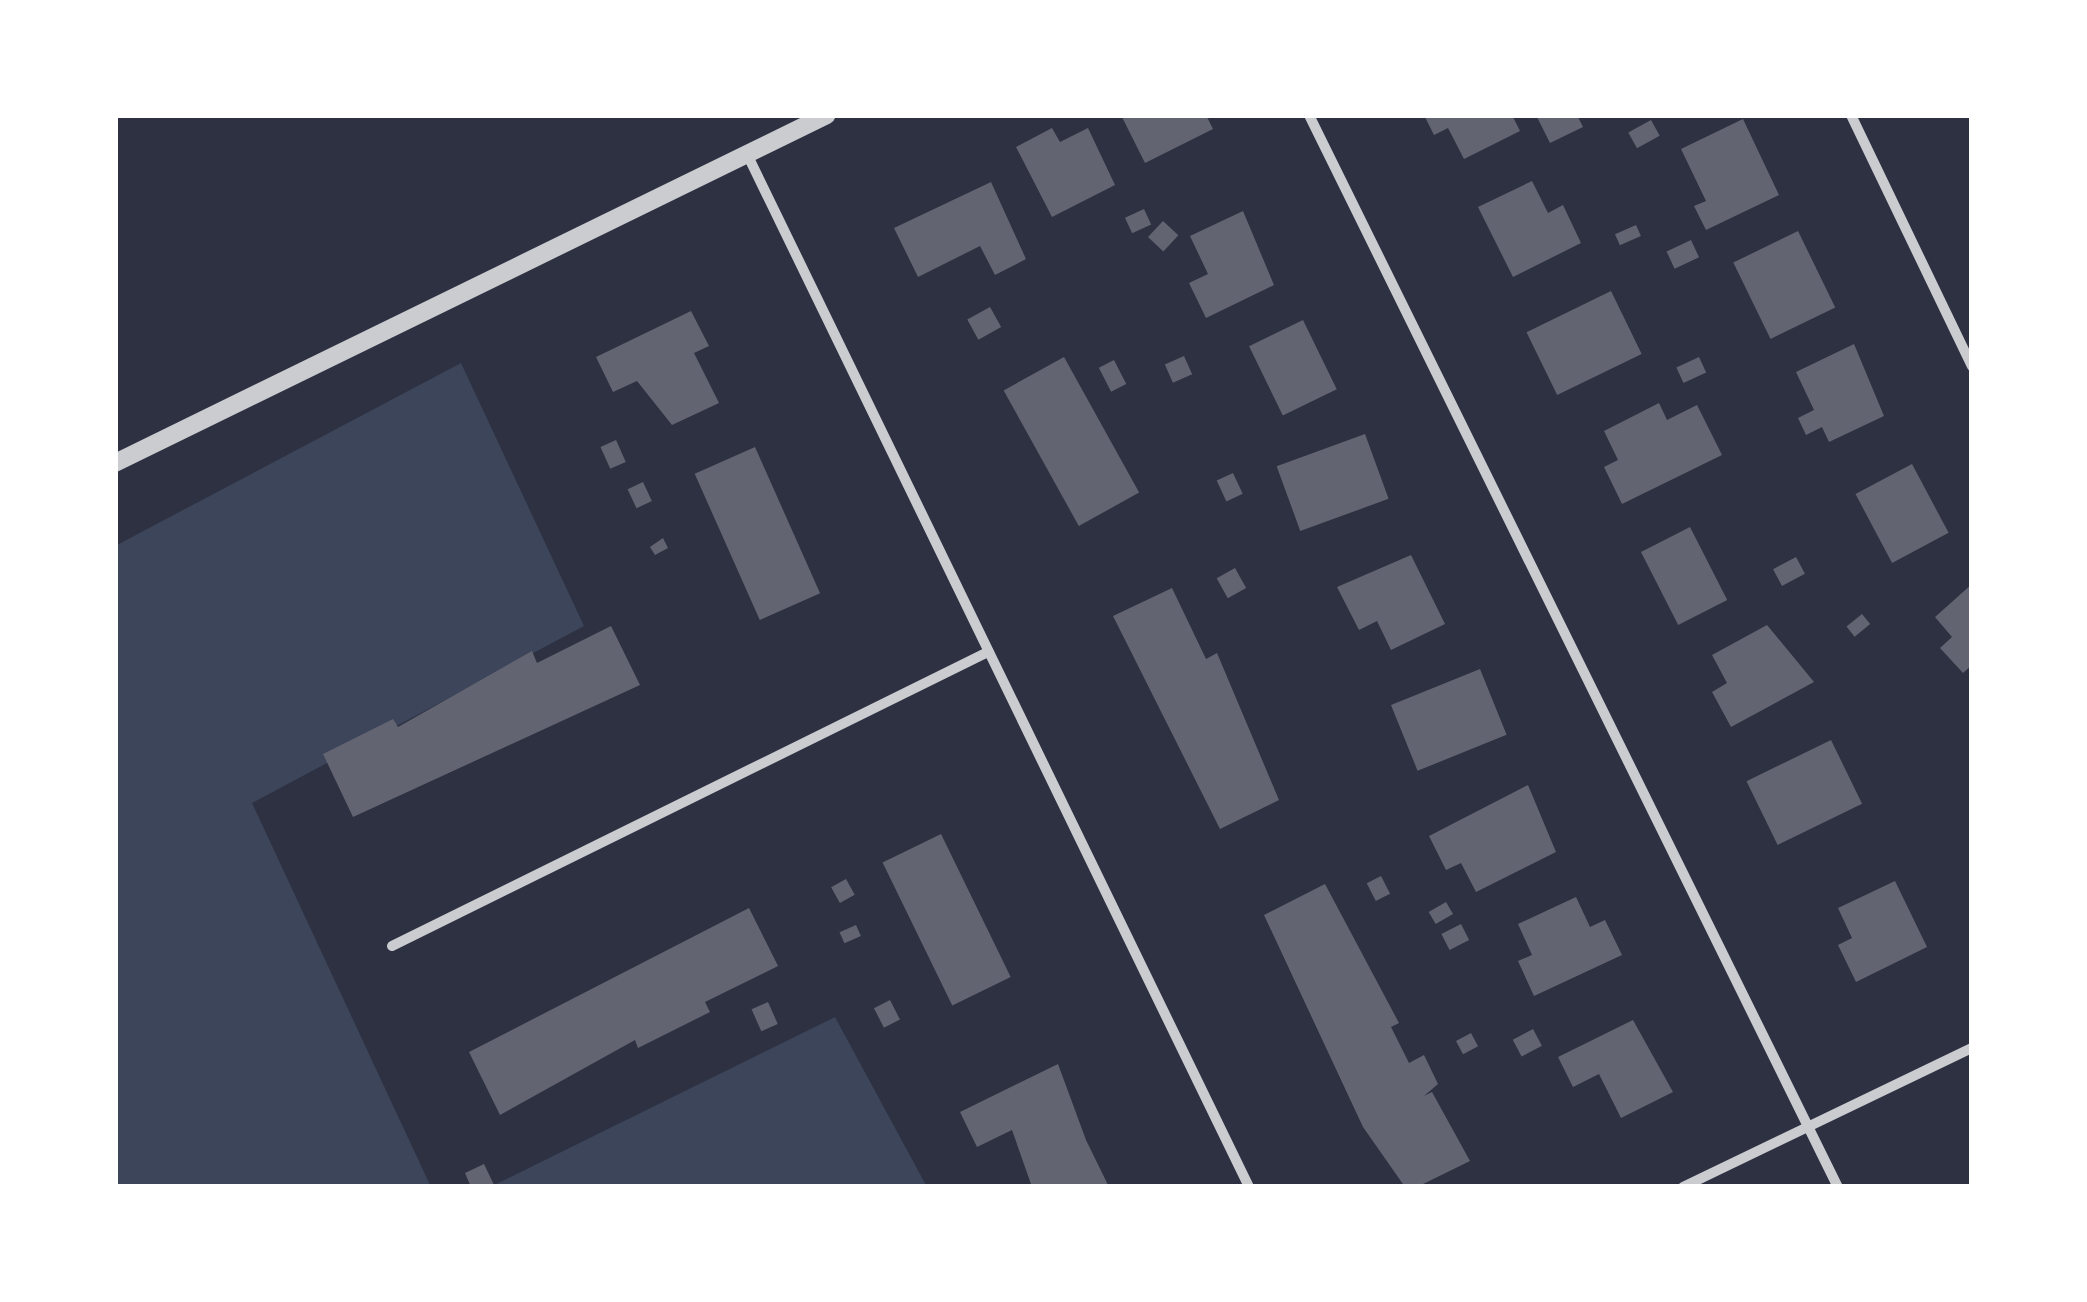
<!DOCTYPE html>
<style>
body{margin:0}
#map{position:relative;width:2087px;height:1302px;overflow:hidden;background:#2d3142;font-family:"Titillium Web",sans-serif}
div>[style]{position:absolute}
.green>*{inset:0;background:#3c4559}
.building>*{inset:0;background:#626471;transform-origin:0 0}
.minor>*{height:10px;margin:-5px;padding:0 5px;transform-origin:5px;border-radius:5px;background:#caccd0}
.tertiary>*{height:18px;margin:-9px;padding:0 9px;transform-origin:9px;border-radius:9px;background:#caccd0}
span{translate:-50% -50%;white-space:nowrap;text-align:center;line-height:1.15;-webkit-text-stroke:8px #fff;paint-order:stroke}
.frame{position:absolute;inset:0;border:118px solid #fff;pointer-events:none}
</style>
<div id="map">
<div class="green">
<i style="clip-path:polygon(461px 363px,584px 626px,252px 803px,431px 1187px,115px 1187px,115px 546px)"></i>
<i style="clip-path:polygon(835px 1017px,927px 1187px,490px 1187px)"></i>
</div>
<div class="building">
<i style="clip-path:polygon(1121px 115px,1206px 115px,1213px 129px,1145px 163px)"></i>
<i style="clip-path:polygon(1424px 115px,1512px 115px,1520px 131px,1464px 159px,1448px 128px,1434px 135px)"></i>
<i style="clip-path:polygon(1536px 115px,1577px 115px,1583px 127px,1550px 143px)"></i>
<i style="clip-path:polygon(1743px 119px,1779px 195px,1706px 230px,1694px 206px,1706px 201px,1681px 149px)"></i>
<i style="left:1651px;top:120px;width:18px;height:26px;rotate:61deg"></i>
<i style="clip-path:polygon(1052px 128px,1060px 142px,1088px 128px,1115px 185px,1052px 217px,1016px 147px)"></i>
<i style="clip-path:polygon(1532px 181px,1548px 213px,1563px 205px,1581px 243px,1513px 277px,1478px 207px)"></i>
<i style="clip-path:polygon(991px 182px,1026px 259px,995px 275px,980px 246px,918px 277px,894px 228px)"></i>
<i style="left:1144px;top:209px;width:17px;height:21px;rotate:65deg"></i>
<i style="clip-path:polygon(1243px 211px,1274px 285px,1206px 318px,1189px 283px,1208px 274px,1190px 236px)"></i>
<i style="left:1163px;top:221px;width:21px;height:22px;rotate:43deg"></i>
<i style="left:1636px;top:225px;width:12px;height:23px;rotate:66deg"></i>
<i style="left:1798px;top:231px;width:85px;height:72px;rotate:64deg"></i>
<i style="left:1691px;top:240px;width:19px;height:27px;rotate:65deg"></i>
<i style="left:1611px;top:291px;width:70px;height:94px;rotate:64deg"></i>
<i style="left:990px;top:307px;width:23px;height:26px;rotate:61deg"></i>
<i style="clip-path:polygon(691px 311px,709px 346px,694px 353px,719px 403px,672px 425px,637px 381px,613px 392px,596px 357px)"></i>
<i style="left:1303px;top:320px;width:77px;height:60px;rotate:64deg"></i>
<i style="clip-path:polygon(1854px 344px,1884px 416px,1829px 442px,1822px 427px,1806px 435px,1798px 418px,1814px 410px,1796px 372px)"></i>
<i style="left:1184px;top:356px;width:20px;height:21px;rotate:66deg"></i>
<i style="left:1064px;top:357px;width:155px;height:69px;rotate:61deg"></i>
<i style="left:1699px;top:357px;width:17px;height:25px;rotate:65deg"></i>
<i style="left:1114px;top:360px;width:27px;height:17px;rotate:63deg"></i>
<i style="clip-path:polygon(1659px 403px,1667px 420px,1697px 405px,1722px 455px,1622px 504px,1604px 467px,1618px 460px,1604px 431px)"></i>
<i style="left:1365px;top:434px;width:69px;height:94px;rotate:70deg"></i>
<i style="left:616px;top:440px;width:24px;height:17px;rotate:66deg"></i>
<i style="left:755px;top:447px;width:160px;height:66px;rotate:66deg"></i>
<i style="left:1912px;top:464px;width:78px;height:64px;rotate:62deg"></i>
<i style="left:1233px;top:473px;width:23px;height:18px;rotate:65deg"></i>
<i style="left:643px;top:482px;width:21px;height:17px;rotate:65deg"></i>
<i style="left:1690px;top:527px;width:82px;height:55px;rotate:63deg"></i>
<i style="clip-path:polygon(663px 538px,668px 548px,655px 555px,650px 547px)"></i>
<i style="clip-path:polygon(1411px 555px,1445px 624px,1391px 650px,1377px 621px,1359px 630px,1337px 587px)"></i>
<i style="left:1796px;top:557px;width:19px;height:26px;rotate:62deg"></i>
<i style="left:1235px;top:568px;width:23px;height:21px;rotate:61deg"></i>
<i style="clip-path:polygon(1972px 584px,1972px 665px,1963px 673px,1940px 648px,1952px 637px,1935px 617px)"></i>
<i style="clip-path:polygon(1172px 588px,1206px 659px,1217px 653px,1279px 800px,1220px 829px,1113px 616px)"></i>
<i style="left:1862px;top:614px;width:13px;height:20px;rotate:51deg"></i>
<i style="clip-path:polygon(1767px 625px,1814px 682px,1731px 727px,1712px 692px,1727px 683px,1712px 655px)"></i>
<i style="clip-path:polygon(611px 626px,640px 685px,353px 817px,323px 754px,393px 719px,398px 727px,532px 651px,537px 663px)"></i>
<i style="left:1480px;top:669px;width:71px;height:96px;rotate:68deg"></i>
<i style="left:1831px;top:740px;width:71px;height:94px;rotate:64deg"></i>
<i style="clip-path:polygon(1528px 785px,1556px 852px,1476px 892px,1461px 863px,1446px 870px,1429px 836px)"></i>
<i style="left:941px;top:834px;width:159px;height:65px;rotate:64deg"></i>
<i style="left:1381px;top:876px;width:20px;height:16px;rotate:63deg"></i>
<i style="left:846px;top:879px;width:18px;height:17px;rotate:61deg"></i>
<i style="clip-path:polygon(1895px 881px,1927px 947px,1856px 982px,1838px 945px,1852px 938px,1838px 908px)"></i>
<i style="clip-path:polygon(1325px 884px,1399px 1023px,1391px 1027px,1409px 1063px,1424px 1055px,1438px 1084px,1424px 1096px,1432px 1092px,1470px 1161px,1417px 1187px,1405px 1187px,1363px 1127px,1264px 915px)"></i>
<i style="clip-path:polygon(1576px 897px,1590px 927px,1605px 920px,1622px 955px,1534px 996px,1518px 961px,1532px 955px,1518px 924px)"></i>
<i style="left:1446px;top:902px;width:14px;height:20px;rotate:60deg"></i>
<i style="clip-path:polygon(749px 908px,778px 966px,705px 1002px,710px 1012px,638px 1048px,635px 1040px,500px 1115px,469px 1052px)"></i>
<i style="left:1461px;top:924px;width:18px;height:22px;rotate:63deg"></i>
<i style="left:856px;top:925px;width:12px;height:18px;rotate:66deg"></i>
<i style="left:890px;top:1000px;width:22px;height:18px;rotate:63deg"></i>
<i style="left:768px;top:1002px;width:24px;height:18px;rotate:66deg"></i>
<i style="clip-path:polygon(1633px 1020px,1673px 1092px,1621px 1118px,1599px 1074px,1573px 1087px,1558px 1057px)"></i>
<i style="left:1533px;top:1029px;width:19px;height:23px;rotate:62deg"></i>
<i style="left:1471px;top:1033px;width:15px;height:17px;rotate:62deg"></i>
<i style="clip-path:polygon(1058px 1064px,1086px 1140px,1109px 1187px,1032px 1187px,1012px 1130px,977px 1147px,960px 1112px)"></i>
<i style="clip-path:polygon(484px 1164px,494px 1185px,471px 1187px,465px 1173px)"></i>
</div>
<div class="minor">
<i style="left:1309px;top:115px;width:1195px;rotate:63.74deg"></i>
<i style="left:1851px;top:115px;width:279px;rotate:64.3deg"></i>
<i style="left:747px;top:154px;width:1149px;rotate:64.08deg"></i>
<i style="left:392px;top:946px;width:665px;rotate:-26.26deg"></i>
<i style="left:1683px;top:1187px;width:321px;rotate:-25.7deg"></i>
</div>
<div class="tertiary">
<i style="left:115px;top:463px;width:792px;rotate:-26.05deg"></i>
</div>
<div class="frame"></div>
</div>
